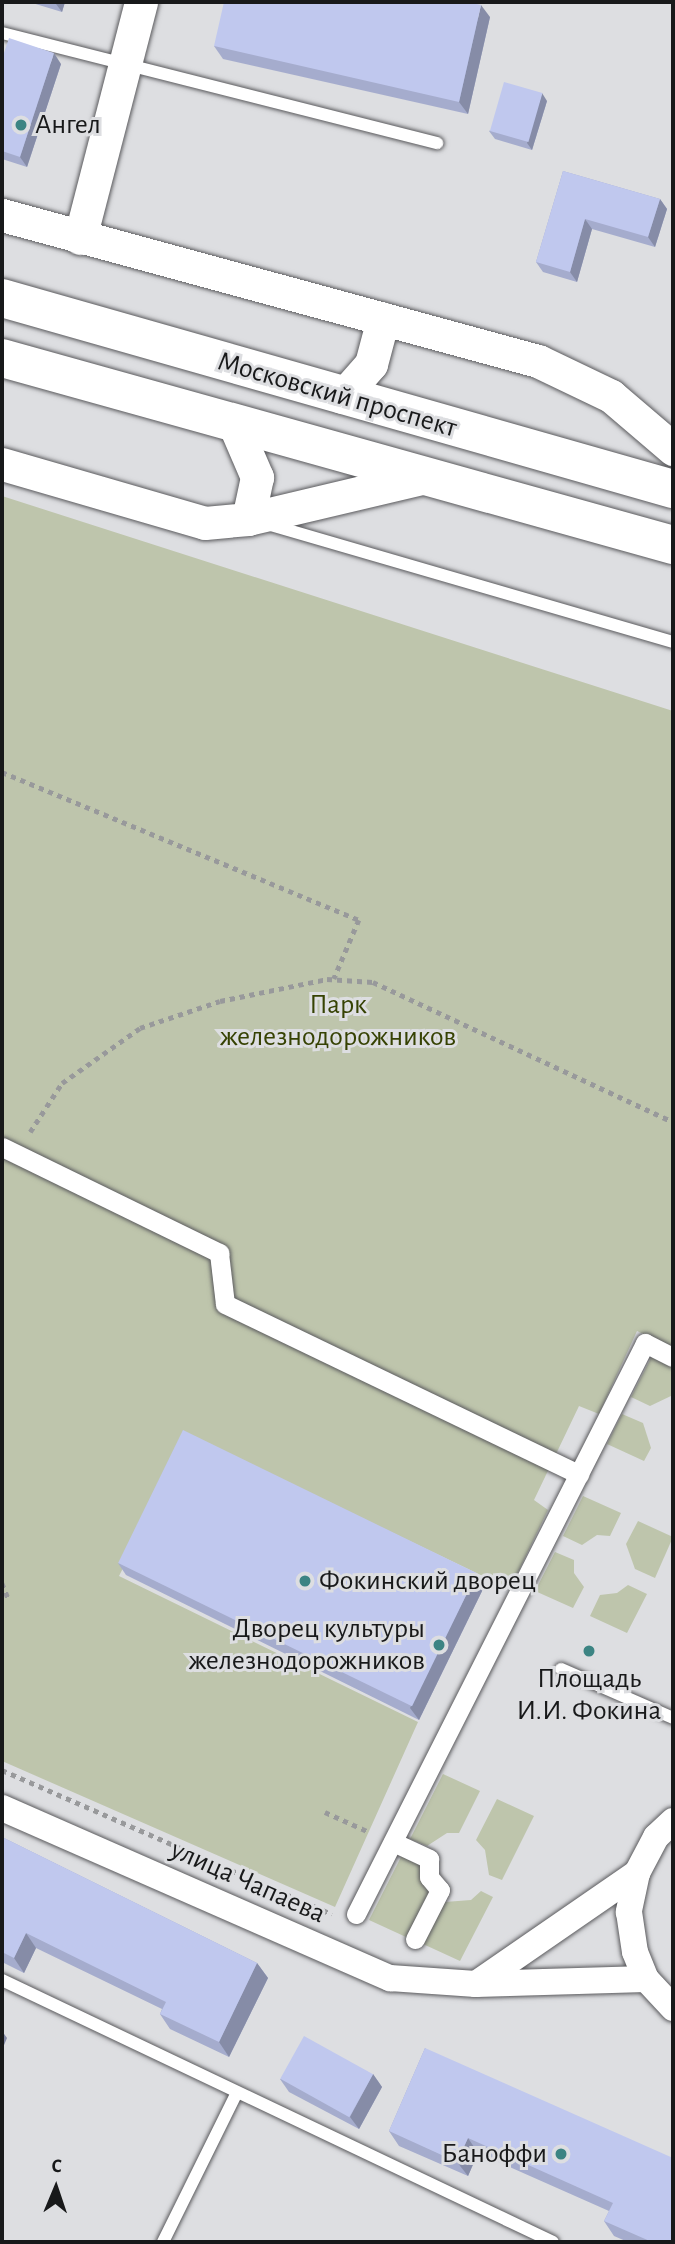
<!DOCTYPE html>
<meta charset="utf-8">
<style>
body{margin:0}
#map{position:relative;width:675px;height:2244px;overflow:hidden;background:#dddee1;font-family:"Alegreya Sans",sans-serif}
div>[style]{position:absolute}
.green>*{inset:0;background:#bec5ac}
.path>*{height:4.5px;margin-top:-2.25px;transform-origin:0;background:repeating-linear-gradient(90deg,#98999b 0 5px,transparent 0 10px)}
.roads{filter:drop-shadow(0 0 2px #5a5a5d) drop-shadow(0 0 2px #5a5a5d)}
.service>*{height:12px;margin:-6px;padding:0 6px;transform-origin:6px;border-radius:6px;background:#fff}
.pedestrian>*{height:19px;margin:-9.5px;padding:0 9.5px;transform-origin:9.5px;border-radius:9.5px;background:#fff}
.minor>*{height:26px;margin:-13px;padding:0 13px;transform-origin:13px;border-radius:13px;background:#fff}
.tertiary>*{height:33px;margin:-16.5px;padding:0 16.5px;transform-origin:16.5px;border-radius:16.5px;background:#fff}
.primary>*{height:38px;margin:-19px;padding:0 19px;transform-origin:19px;border-radius:19px;background:#fff}
.wall>*{inset:0;background:#a5accd}
.shaded-wall>*{inset:0;background:#868ca7}
.building>*{inset:0;background:#c0c8ee;transform-origin:0 0}
.dots>*{width:19px;height:19px;translate:-50% -50%;box-sizing:border-box;border:4px solid #dddee1;border-radius:50%}
span{translate:-50% -50%;white-space:nowrap;text-align:center;line-height:1.15;-webkit-text-stroke:6px #dddee1;paint-order:stroke}
.poi-label{font-size:28px;color:#18191a}
.left{translate:0 -50%;text-align:left}
.right{translate:-100% -50%;text-align:right}
.street-label{font-size:28px;color:#18191a}
.park-label{font-size:28px;color:#364203}
.frame{position:absolute;inset:0;border:4px solid #18191a;pointer-events:none}
.north{position:absolute;left:21px;top:2153px;width:70px;height:70px;-webkit-text-stroke:5px #dddee1;paint-order:stroke;rotate:2deg;font-size:19px;font-weight:700;line-height:28px;text-align:center;color:#18191a}
.north::after{content:'';display:block;margin:auto;width:24px;height:32px;background:#18191a;clip-path:polygon(50% 0,100% 100%,50% 72%,0 100%)}
</style>
<div id="map">
<div class="green">
<i style="clip-path:polygon(2px 496px,673px 711px,673px 1348px,637px 1331px,599px 1414px,579px 1406px,534px 1500px,548px 1510px,510px 1589px,190px 1436px,119px 1576px,418px 1722px,335px 1907px,2px 1761px)"></i>
<i style="clip-path:polygon(652px 1356px,673px 1365px,673px 1395px,650px 1406px,631px 1397px)"></i>
<i style="clip-path:polygon(622px 1414px,643px 1423px,651px 1448px,644px 1461px,607px 1444px)"></i>
<i style="clip-path:polygon(583px 1496px,621px 1513px,610px 1536px,597px 1535px,582px 1545px,563px 1536px)"></i>
<i style="clip-path:polygon(638px 1521px,673px 1537px,655px 1578px,635px 1569px,626px 1544px)"></i>
<i style="clip-path:polygon(555px 1552px,574px 1560px,574px 1573px,584px 1587px,573px 1608px,535px 1591px)"></i>
<i style="clip-path:polygon(628px 1585px,647px 1594px,627px 1633px,590px 1616px,600px 1595px,617px 1593px)"></i>
<i style="clip-path:polygon(443px 1774px,480px 1791px,459px 1833px,447px 1833px,427px 1846px,410px 1839px)"></i>
<i style="clip-path:polygon(497px 1799px,534px 1816px,502px 1880px,489px 1875px,485px 1850px,476px 1840px)"></i>
<i style="clip-path:polygon(402px 1855px,419px 1863px,429px 1892px,406px 1937px,369px 1920px)"></i>
<i style="clip-path:polygon(481px 1891px,493px 1897px,460px 1961px,423px 1944px,445px 1902px,471px 1900px)"></i>
</div>
<div class="path">
<i style="left:2px;top:772px;width:386px;rotate:22.5deg"></i>
<i style="left:359px;top:920px;width:64px;rotate:113deg"></i>
<i style="left:30px;top:1132px;width:59px;rotate:-56.9deg"></i>
<i style="left:62px;top:1083px;width:95px;rotate:-35.2deg"></i>
<i style="left:140px;top:1028px;width:84px;rotate:-18.6deg"></i>
<i style="left:220px;top:1001px;width:109px;rotate:-11.6deg"></i>
<i style="left:327px;top:979px;width:46px;rotate:3.7deg"></i>
<i style="left:373px;top:982px;width:331px;rotate:25deg"></i>
<i style="left:2px;top:1583px;width:16px;rotate:68deg"></i>
<i style="left:2px;top:1770px;width:360px;rotate:23.6deg"></i>
<i style="left:325px;top:1812px;width:48px;rotate:24.4deg"></i>
</div>
<div class="roads">
<div class="service">
<i style="left:2px;top:33px;width:449px;rotate:14.2deg"></i>
<i style="left:267px;top:524px;width:423px;rotate:16.2deg"></i>
<i style="left:561px;top:1669px;width:122px;rotate:23.6deg"></i>
<i style="left:2px;top:1980px;width:610px;rotate:25.43deg"></i>
<i style="left:163px;top:2242px;width:167px;rotate:-63.7deg"></i>
</div>
<div class="pedestrian">
<i style="left:2px;top:1147px;width:242px;rotate:26deg"></i>
<i style="left:219px;top:1253px;width:51px;rotate:83.3deg"></i>
<i style="left:225px;top:1304px;width:393px;rotate:25.7deg"></i>
<i style="left:393px;top:1842px;width:40px;rotate:25deg"></i>
<i style="left:429px;top:1859px;width:18px;rotate:90deg"></i>
<i style="left:429px;top:1877px;width:17px;rotate:50deg"></i>
<i style="left:440px;top:1890px;width:55px;rotate:117deg"></i>
<i style="left:356px;top:1914px;width:640px;rotate:-63.15deg"></i>
<i style="left:645px;top:1343px;width:31px;rotate:27deg"></i>
</div>
<div class="minor">
<i style="left:2px;top:1808px;width:424px;rotate:23.7deg"></i>
<i style="left:390px;top:1978px;width:86px;rotate:4deg"></i>
<i style="left:476px;top:1984px;width:170px;rotate:-1.7deg"></i>
<i style="left:673px;top:1821px;width:23px;rotate:137deg"></i>
<i style="left:656px;top:1837px;width:41px;rotate:117.8deg"></i>
<i style="left:637px;top:1873px;width:40px;rotate:102deg"></i>
<i style="left:629px;top:1912px;width:40px;rotate:81.5deg"></i>
<i style="left:635px;top:1952px;width:29px;rotate:68deg"></i>
<i style="left:646px;top:1979px;width:40px;rotate:47deg"></i>
<i style="left:476px;top:1984px;width:196px;rotate:-34.6deg"></i>
</div>
<div class="tertiary">
<i style="left:2px;top:215px;width:556px;rotate:15.24deg"></i>
<i style="left:538px;top:361px;width:81px;rotate:25.6deg"></i>
<i style="left:611px;top:396px;width:82px;rotate:40.5deg"></i>
<i style="left:80px;top:238px;width:244px;rotate:-75.5deg"></i>
<i style="left:342px;top:397px;width:44px;rotate:-48.7deg"></i>
<i style="left:371px;top:364px;width:47px;rotate:-75.1deg"></i>
<i style="left:235px;top:426px;width:56px;rotate:66.7deg"></i>
<i style="left:257px;top:477px;width:43px;rotate:102.1deg"></i>
<i style="left:2px;top:464px;width:211px;rotate:16.2deg"></i>
<i style="left:205px;top:523px;width:43px;rotate:-5.3deg"></i>
<i style="left:248px;top:519px;width:183px;rotate:-13.3deg"></i>
</div>
<div class="primary">
<i style="left:2px;top:298px;width:698px;rotate:15.89deg"></i>
<i style="left:2px;top:358px;width:697px;rotate:15.57deg"></i>
</div>
</div>
<div class="wall">
<i style="clip-path:polygon(29px 2px,65px 2px,62px 12px)"></i>
<i style="clip-path:polygon(490px 17px,468px 114px,223px 59px,214px 46px)"></i>
<i style="clip-path:polygon(2px 59px,61px 64px,27px 167px,2px 159px)"></i>
<i style="clip-path:polygon(547px 101px,532px 150px,495px 139px,489px 131px)"></i>
<i style="clip-path:polygon(563px 171px,660px 199px,667px 209px,655px 247px,592px 229px,577px 282px,543px 272px,536px 262px)"></i>
<i style="clip-path:polygon(118px 1563px,484px 1587px,419px 1720px,126px 1575px)"></i>
<i style="clip-path:polygon(2px 1837px,257px 1963px,268px 1978px,229px 2057px,170px 2029px,160px 2014px,162px 2009px,36px 1948px,24px 1973px,2px 1962px)"></i>
<i style="clip-path:polygon(425px 2048px,673px 2242px,628px 2242px,614px 2236px,604px 2221px,609px 2211px,478px 2153px,468px 2176px,399px 2146px,389px 2131px)"></i>
<i style="clip-path:polygon(373px 2074px,382px 2087px,359px 2129px,289px 2092px,280px 2079px)"></i>
</div>
<div class="shaded-wall">
<i style="clip-path:polygon(57px 2px,65px 2px,62px 12px,56px 4px)"></i>
<i style="clip-path:polygon(481px 5px,490px 17px,468px 114px,459px 102px)"></i>
<i style="clip-path:polygon(54px 53px,61px 64px,27px 167px,20px 157px)"></i>
<i style="clip-path:polygon(542px 93px,547px 101px,532px 150px,527px 143px)"></i>
<i style="clip-path:polygon(660px 199px,667px 209px,655px 247px,648px 237px)"></i>
<i style="clip-path:polygon(585px 219px,592px 229px,577px 282px,570px 272px)"></i>
<i style="clip-path:polygon(476px 1575px,484px 1587px,419px 1720px,410px 1708px)"></i>
<i style="clip-path:polygon(26px 1933px,36px 1948px,24px 1973px,14px 1958px)"></i>
<i style="clip-path:polygon(257px 1963px,268px 1978px,229px 2057px,219px 2042px)"></i>
<i style="clip-path:polygon(2px 2031px,7px 2038px,2px 2050px)"></i>
<i style="clip-path:polygon(373px 2074px,382px 2087px,359px 2129px,350px 2117px)"></i>
<i style="clip-path:polygon(468px 2138px,478px 2153px,468px 2176px,457px 2162px)"></i>
</div>
<div class="building">
<i style="clip-path:polygon(224px 2px,468px 2px,481px 5px,459px 102px,214px 46px)"></i>
<i style="clip-path:polygon(9px 38px,54px 53px,20px 157px,2px 151px,2px 59px)"></i>
<i style="left:504px;top:82px;width:40px;height:51px;rotate:16deg"></i>
<i style="clip-path:polygon(563px 171px,660px 199px,648px 237px,585px 219px,570px 272px,536px 262px)"></i>
<i style="left:183px;top:1430px;width:327px;height:148px;rotate:26deg"></i>
<i style="clip-path:polygon(2px 1837px,257px 1963px,219px 2042px,160px 2014px,166px 2002px,26px 1933px,14px 1958px,2px 1952px)"></i>
<i style="left:304px;top:2036px;width:79px;height:49px;rotate:29deg"></i>
<i style="clip-path:polygon(425px 2048px,673px 2158px,673px 2242px,652px 2242px,604px 2221px,613px 2203px,468px 2138px,457px 2162px,389px 2131px)"></i>
</div>
<div class="dots">
<i style="left:21px;top:125px;background:#3c8483"></i>
<i style="left:305px;top:1581px;background:#3c8483"></i>
<i style="left:439px;top:1645px;background:#3c8483"></i>
<i style="left:589px;top:1651px;background:#3c8483"></i>
<i style="left:561px;top:2154px;background:#3c8483"></i>
</div>
<div class="poi-label">
<span class="left" style="left:35px;top:125px">Ангел</span>
<span class="left" style="left:319px;top:1581px">Фокинский дворец</span>
<span class="right" style="left:425px;top:1645px">Дворец культуры<br>железнодорожников</span>
<span style="left:589px;top:1695px">Площадь<br>И.И. Фокина</span>
<span class="right" style="left:547px;top:2154px">Баноффи</span>
</div>
<div class="street-label">
<span style="left:337px;top:395px;rotate:16deg">Московский проспект</span>
<span style="left:248px;top:1882px;rotate:24deg">улица Чапаева</span>
</div>
<div class="park-label">
<span style="left:338px;top:1021px">Парк<br>железнодорожников</span>
</div>
<div class="frame"></div>
<div class="north">С</div>
</div>
